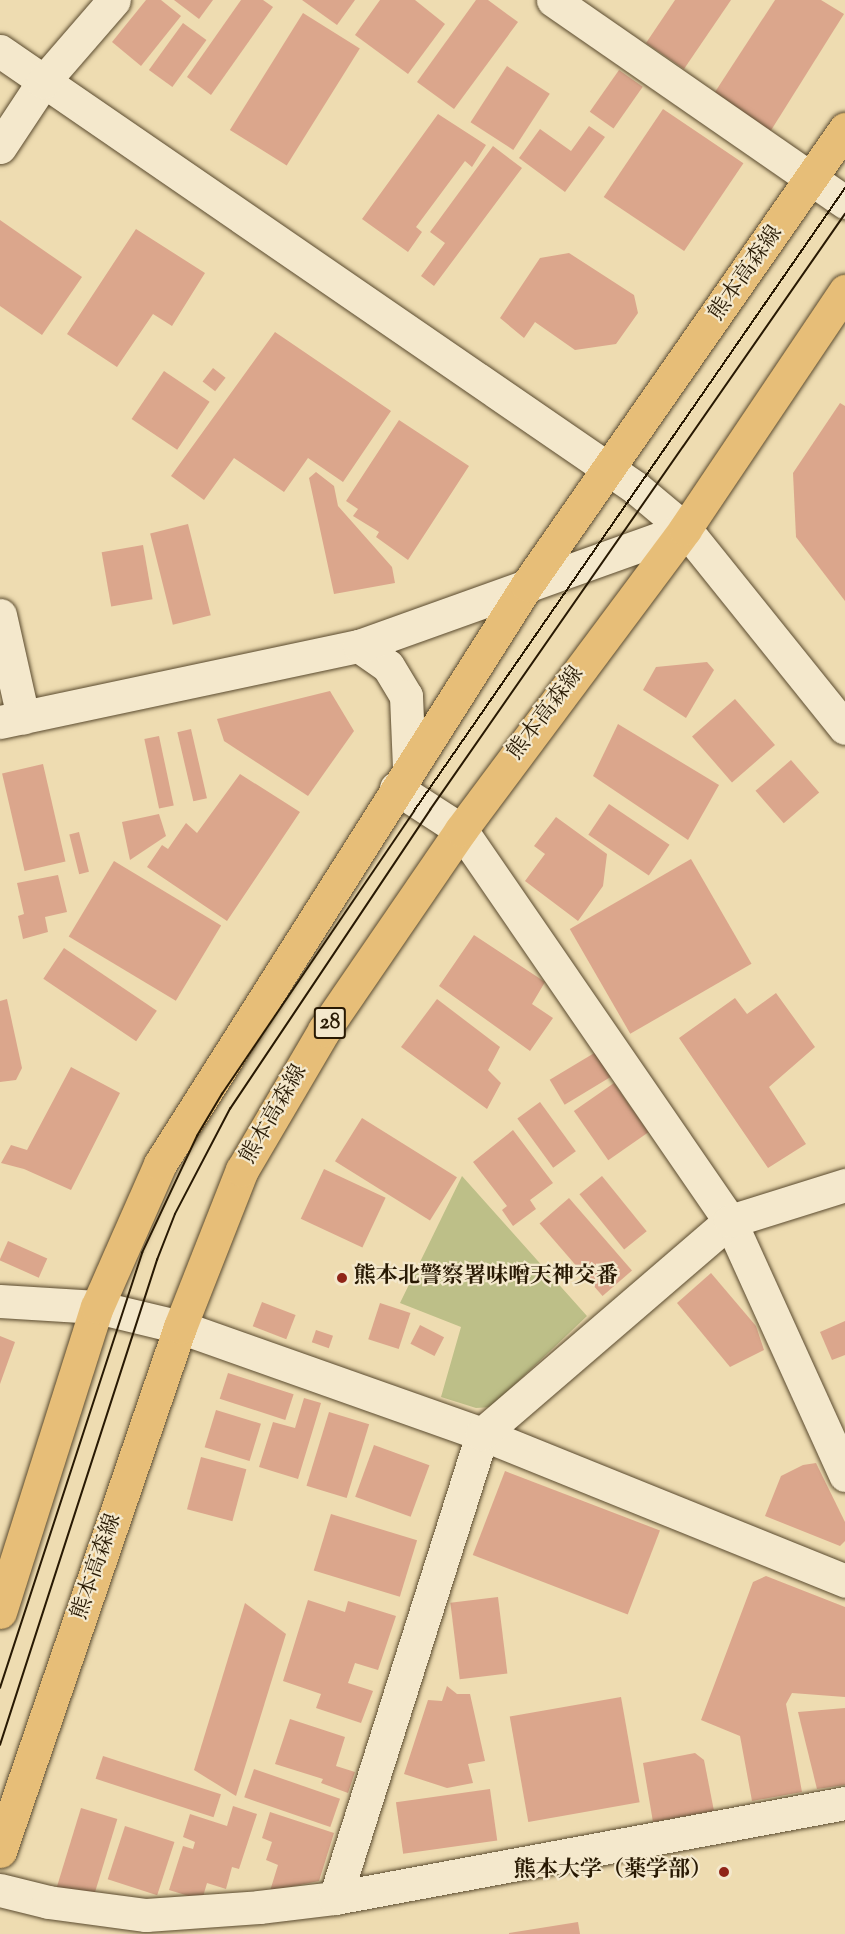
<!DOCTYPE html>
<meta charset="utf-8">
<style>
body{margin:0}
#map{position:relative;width:845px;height:1934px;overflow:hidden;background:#eedcb1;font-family:"Sorts Mill Goudy","Noto Serif JP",serif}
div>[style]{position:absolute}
.green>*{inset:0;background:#bdbf88}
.building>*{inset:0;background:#dba68c;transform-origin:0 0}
.roads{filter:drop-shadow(0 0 2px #5a4a2e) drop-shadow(0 0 2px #5a4a2e)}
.minor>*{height:33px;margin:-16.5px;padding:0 16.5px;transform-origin:16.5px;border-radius:16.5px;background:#f4e8cc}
.major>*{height:33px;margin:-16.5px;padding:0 16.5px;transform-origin:16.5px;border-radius:16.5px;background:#e7be78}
.tram>*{height:1.5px;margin:-0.75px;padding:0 0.75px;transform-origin:0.75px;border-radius:0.75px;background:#281903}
.dots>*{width:16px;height:16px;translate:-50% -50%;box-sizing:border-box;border:3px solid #f4e8cc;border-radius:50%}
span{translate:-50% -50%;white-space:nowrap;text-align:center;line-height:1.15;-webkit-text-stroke:4.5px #f4e8cc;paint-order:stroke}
.shield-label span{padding:2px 4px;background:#f4e8cc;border:2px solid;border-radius:4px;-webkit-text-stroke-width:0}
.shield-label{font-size:21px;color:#281903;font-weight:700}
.street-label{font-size:22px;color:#281903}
.poi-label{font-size:22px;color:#281903;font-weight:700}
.left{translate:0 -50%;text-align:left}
.right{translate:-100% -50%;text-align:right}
</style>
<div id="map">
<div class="green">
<i style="clip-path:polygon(462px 1176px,587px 1316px,491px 1407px,476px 1408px,441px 1397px,461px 1327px,400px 1303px)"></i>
</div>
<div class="building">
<i style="clip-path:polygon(146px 0,161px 0,181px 16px,141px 66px,112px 42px)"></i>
<i style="clip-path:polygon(174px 0,213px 0,199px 19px)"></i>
<i style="clip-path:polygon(241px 0,263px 0,273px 7px,211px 95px,187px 77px)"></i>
<i style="clip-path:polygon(302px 0,355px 0,337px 25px)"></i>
<i style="clip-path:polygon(380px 0,415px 0,445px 24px,408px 74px,355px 35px)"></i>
<i style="clip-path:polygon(476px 0,488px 0,518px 22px,454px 109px,417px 82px)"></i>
<i style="clip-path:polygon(675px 0,731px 0,684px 69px,646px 43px)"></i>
<i style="clip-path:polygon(775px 0,821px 0,844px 14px,770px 132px,715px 92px)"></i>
<i style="left:303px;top:13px;width:67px;height:138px;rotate:32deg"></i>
<i style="left:183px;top:23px;width:29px;height:58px;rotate:36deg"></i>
<i style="left:507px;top:66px;width:51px;height:67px;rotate:33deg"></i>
<i style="left:619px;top:70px;width:29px;height:51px;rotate:35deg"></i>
<i style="left:663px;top:109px;width:97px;height:106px;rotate:34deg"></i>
<i style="clip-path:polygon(438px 114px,486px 145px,472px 167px,465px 161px,416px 227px,422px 232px,408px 252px,362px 219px)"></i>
<i style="clip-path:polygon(589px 126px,605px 137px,565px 192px,519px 158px,540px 129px,571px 151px)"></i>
<i style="clip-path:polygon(493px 146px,522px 168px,434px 286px,421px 276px,445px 243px,430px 232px)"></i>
<i style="clip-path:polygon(0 220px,82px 277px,42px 335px,0 306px)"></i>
<i style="clip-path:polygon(136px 229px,205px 273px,172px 326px,153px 314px,117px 367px,67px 334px)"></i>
<i style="clip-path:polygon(569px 253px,634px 295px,638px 313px,616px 344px,575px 350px,535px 322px,524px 338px,500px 318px,540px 258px)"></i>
<i style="clip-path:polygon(275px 332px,391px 411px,343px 482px,308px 458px,284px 492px,234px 458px,204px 500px,171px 476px)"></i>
<i style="left:213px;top:368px;width:16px;height:17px;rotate:38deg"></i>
<i style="left:164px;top:371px;width:55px;height:58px;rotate:34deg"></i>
<i style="clip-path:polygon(840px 403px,845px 406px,845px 601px,796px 537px,793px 473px)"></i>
<i style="clip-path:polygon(399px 420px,469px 466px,408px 560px,376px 537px,379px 532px,353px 516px,358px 509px,346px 501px)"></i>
<i style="clip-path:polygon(316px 472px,334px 486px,338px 506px,392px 567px,395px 583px,334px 594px,309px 478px)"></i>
<i style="left:188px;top:524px;width:94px;height:39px;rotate:76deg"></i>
<i style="left:143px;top:545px;width:55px;height:42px;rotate:80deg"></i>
<i style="clip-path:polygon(707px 662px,714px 670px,686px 718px,643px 690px,656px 667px)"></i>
<i style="clip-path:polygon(330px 691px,354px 731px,308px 796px,224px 741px,217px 719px)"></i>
<i style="left:735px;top:699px;width:61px;height:57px;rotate:49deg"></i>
<i style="clip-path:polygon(618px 724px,719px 785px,688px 840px,593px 776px)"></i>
<i style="left:191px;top:729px;width:71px;height:14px;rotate:77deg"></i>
<i style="left:159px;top:736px;width:71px;height:15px;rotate:78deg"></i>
<i style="left:791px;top:760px;width:43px;height:47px;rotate:49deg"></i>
<i style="left:43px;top:764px;width:100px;height:42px;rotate:77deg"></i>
<i style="clip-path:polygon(240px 774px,300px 812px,227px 921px,147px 867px,162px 845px,168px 849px,186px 823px,197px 833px)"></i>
<i style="left:609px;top:804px;width:73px;height:37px;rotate:34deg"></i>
<i style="clip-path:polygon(159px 814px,166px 836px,130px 860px,122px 822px)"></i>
<i style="clip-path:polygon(556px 817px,607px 854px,603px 886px,578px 921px,525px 881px,545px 854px,534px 846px)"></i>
<i style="left:79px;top:832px;width:41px;height:10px;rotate:76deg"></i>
<i style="left:691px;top:859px;width:121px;height:140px;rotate:60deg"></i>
<i style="left:114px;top:861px;width:125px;height:88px;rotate:31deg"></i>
<i style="clip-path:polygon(58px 875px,67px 912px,45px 917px,48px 932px,23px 939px,18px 916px,24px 914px,17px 883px)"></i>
<i style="clip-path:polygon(474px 935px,545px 982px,532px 1004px,553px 1018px,530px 1051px,439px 986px)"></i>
<i style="left:64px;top:948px;width:112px;height:37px;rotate:34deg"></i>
<i style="clip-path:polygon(776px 993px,815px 1047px,769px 1087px,806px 1144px,768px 1168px,679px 1038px,735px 998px,747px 1014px)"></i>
<i style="clip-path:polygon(7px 999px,22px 1068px,16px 1080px,0 1082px,0 1001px)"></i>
<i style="clip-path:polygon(437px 999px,500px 1047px,488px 1070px,501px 1083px,487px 1109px,401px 1047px)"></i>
<i style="left:596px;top:1052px;width:29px;height:54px;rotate:59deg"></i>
<i style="clip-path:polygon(71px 1067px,120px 1093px,71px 1190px,24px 1169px,1px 1163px,11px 1145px,27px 1150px)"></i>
<i style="left:614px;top:1083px;width:60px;height:49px;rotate:55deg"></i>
<i style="left:540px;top:1102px;width:61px;height:28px;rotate:54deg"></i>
<i style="left:362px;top:1118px;width:112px;height:51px;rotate:32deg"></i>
<i style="clip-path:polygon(513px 1130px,553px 1183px,530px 1200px,536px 1209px,513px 1226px,502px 1210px,507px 1206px,473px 1162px)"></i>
<i style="left:324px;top:1169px;width:68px;height:55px;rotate:25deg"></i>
<i style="left:602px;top:1176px;width:71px;height:29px;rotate:51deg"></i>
<i style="left:569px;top:1198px;width:96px;height:39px;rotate:49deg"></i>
<i style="left:8px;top:1241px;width:43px;height:21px;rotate:24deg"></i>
<i style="clip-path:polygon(711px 1273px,756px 1326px,764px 1350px,730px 1367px,677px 1303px)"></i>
<i style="left:262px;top:1302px;width:36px;height:26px;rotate:21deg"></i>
<i style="left:380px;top:1303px;width:32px;height:38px;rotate:18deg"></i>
<i style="clip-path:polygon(845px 1321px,845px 1355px,832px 1360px,820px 1332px)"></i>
<i style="left:420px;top:1325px;width:27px;height:21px;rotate:27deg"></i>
<i style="left:316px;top:1330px;width:18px;height:13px;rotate:19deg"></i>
<i style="clip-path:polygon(0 1336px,15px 1342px,0 1384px)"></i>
<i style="left:228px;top:1373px;width:69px;height:27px;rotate:18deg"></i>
<i style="clip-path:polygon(304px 1398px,321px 1403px,298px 1479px,259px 1467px,273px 1422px,295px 1428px)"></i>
<i style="left:216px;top:1410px;width:47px;height:39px;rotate:17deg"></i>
<i style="left:329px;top:1412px;width:42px;height:77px;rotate:17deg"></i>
<i style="left:374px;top:1445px;width:59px;height:55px;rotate:20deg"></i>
<i style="left:201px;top:1457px;width:47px;height:54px;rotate:15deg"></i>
<i style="clip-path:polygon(816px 1463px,845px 1522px,845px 1541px,840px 1546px,765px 1516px,781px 1476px,803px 1465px)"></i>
<i style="left:505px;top:1471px;width:166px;height:90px;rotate:21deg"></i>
<i style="left:331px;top:1514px;width:90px;height:59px;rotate:17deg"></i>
<i style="clip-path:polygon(766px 1576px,845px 1607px,845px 1697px,792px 1693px,786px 1704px,802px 1792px,752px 1801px,740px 1736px,701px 1720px,753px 1582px)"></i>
<i style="left:498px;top:1597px;width:77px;height:48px;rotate:83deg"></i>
<i style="clip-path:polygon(308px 1600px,345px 1612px,348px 1601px,396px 1616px,378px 1670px,355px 1663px,348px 1683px,373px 1691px,361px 1723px,316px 1708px,321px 1694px,283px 1681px)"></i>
<i style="clip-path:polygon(245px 1603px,286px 1634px,236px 1796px,194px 1770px)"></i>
<i style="clip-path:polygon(447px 1686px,457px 1694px,470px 1694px,485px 1761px,468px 1764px,473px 1783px,447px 1788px,404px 1774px,428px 1700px,442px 1701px)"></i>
<i style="left:621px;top:1697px;width:107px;height:113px;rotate:80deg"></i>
<i style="clip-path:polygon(845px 1708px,845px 1785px,817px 1789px,798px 1712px)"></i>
<i style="clip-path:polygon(290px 1719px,345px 1737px,336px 1766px,355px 1772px,348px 1793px,321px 1783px,323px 1779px,275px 1764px)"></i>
<i style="clip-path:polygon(695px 1753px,704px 1760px,714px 1811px,653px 1822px,643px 1763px)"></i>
<i style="left:103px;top:1756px;width:124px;height:24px;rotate:18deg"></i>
<i style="left:254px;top:1769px;width:91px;height:30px;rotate:19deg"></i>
<i style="left:490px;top:1789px;width:52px;height:95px;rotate:82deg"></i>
<i style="clip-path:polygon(233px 1806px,257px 1814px,239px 1869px,232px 1867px,226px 1889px,207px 1883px,202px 1900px,169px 1890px,183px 1846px,193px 1849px,195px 1842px,183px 1837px,190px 1814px,227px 1826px)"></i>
<i style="left:81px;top:1808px;width:38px;height:85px;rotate:17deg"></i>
<i style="clip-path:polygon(270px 1812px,334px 1833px,319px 1881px,270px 1891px,278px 1865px,266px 1860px,272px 1842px,262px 1838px)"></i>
<i style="left:125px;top:1826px;width:52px;height:56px;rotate:18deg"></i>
<i style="clip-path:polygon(578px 1922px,580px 1934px,509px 1934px,509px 1933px)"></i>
</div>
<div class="roads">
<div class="minor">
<i style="left:553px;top:0;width:355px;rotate:34.7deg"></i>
<i style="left:0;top:51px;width:772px;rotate:34.49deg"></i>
<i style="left:636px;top:488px;width:64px;rotate:39.9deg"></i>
<i style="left:685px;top:529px;width:255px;rotate:51.2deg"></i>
<i style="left:0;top:147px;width:78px;rotate:-56.5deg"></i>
<i style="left:43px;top:82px;width:108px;rotate:-49.1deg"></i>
<i style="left:0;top:615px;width:105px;rotate:77.3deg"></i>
<i style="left:359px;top:646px;width:35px;rotate:35deg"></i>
<i style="left:388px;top:666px;width:35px;rotate:59deg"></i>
<i style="left:406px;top:696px;width:71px;rotate:87.6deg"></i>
<i style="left:0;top:722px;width:367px;rotate:-12deg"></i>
<i style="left:359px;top:646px;width:346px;rotate:-19.7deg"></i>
<i style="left:396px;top:788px;width:77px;rotate:32.9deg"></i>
<i style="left:461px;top:830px;width:475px;rotate:55.5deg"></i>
<i style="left:730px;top:1221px;width:279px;rotate:65.6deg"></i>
<i style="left:0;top:1301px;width:97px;rotate:3.5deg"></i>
<i style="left:97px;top:1307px;width:85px;rotate:13.5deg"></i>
<i style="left:180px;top:1327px;width:320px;rotate:19.5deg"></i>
<i style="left:482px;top:1434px;width:392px;rotate:22deg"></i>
<i style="left:0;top:1890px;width:49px;rotate:14deg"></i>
<i style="left:48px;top:1902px;width:99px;rotate:7.6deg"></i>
<i style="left:146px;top:1915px;width:113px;rotate:-4deg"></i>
<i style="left:259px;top:1907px;width:77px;rotate:-6.8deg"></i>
<i style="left:335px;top:1898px;width:519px;rotate:-10.55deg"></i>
<i style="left:335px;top:1898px;width:487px;rotate:-72.4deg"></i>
<i style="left:482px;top:1434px;width:327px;rotate:-40.7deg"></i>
<i style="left:730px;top:1221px;width:121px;rotate:-17.4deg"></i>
</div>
<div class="major">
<i style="left:0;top:1612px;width:320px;rotate:-72.4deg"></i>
<i style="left:97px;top:1307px;width:156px;rotate:-66.2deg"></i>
<i style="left:160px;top:1164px;width:686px;rotate:-57.63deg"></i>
<i style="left:527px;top:585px;width:556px;rotate:-55.11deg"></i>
<i style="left:0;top:1851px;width:554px;rotate:-71.04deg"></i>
<i style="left:180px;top:1327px;width:169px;rotate:-68.5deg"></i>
<i style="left:242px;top:1170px;width:162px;rotate:-59.6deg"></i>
<i style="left:324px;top:1030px;width:242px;rotate:-55.6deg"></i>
<i style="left:461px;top:830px;width:375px;rotate:-53.3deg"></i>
<i style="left:685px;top:529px;width:287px;rotate:-56.1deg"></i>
</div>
</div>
<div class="tram">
<i style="left:0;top:1688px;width:458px;rotate:-71.9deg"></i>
<i style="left:142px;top:1253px;width:129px;rotate:-64.8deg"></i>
<i style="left:197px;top:1136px;width:49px;rotate:-59.2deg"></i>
<i style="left:222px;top:1094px;width:342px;rotate:-55.8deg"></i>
<i style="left:414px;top:811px;width:758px;rotate:-55.32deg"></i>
<i style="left:0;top:1745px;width:510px;rotate:-72.06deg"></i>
<i style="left:157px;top:1260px;width:49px;rotate:-68.6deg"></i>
<i style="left:175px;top:1214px;width:119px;rotate:-62.4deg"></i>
<i style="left:230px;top:1109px;width:360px;rotate:-56.2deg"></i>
<i style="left:430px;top:810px;width:726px;rotate:-55.15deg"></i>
</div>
<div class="dots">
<i style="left:342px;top:1278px;background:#8f2418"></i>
<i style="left:724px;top:1872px;background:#8f2418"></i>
</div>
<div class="shield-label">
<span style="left:330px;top:1023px">28</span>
</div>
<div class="street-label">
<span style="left:747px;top:274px;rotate:-55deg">熊本高森線</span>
<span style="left:547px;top:714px;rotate:-53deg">熊本高森線</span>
<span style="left:275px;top:1115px;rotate:-60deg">熊本高森線</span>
<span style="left:98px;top:1567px;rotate:-71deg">熊本高森線</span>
</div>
<div class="poi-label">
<span class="left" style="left:354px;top:1278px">熊本北警察署味噌天神交番</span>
<span class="right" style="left:712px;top:1872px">熊本大学（薬学部）</span>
</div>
</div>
